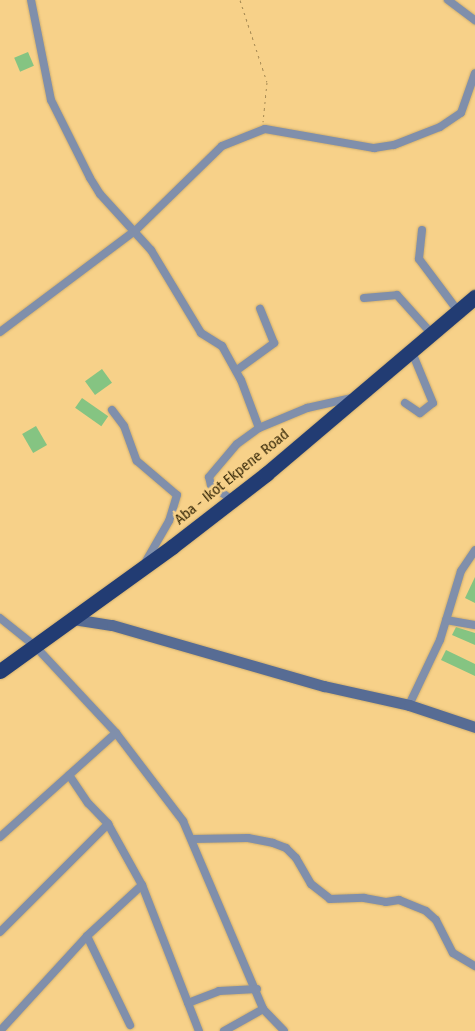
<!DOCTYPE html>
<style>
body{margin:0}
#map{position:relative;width:475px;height:1031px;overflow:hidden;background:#f7d189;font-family:"Fira Sans Condensed",sans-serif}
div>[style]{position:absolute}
.building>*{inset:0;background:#85c482;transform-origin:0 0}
.path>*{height:1px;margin-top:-0.5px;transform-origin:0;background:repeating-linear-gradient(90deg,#a68a53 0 2.5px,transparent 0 6.5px)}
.roads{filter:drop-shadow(0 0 1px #d0af6f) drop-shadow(0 0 1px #d0af6f)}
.street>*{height:8px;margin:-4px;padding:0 4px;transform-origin:4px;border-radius:4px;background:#808fab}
.secondary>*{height:11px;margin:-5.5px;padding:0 5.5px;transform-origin:5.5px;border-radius:5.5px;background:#576c94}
.highway>*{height:15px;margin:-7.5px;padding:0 7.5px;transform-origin:7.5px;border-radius:7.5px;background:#223c73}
span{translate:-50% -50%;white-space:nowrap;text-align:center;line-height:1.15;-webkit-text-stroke:5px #f7d189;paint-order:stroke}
.street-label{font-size:15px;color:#352707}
</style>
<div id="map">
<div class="building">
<i style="left:28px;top:52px;width:15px;height:15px;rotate:67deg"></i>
<i style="left:102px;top:369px;width:17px;height:21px;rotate:54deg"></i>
<i style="left:82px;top:398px;width:32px;height:12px;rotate:35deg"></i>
<i style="left:36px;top:426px;width:22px;height:16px;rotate:60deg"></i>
<i style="clip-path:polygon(475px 577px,475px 603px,465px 598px)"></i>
<i style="clip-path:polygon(456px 627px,475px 633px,475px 645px,452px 635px)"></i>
<i style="clip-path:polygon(446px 650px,475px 664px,475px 676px,441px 660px)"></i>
</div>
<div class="path">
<i style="left:240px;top:0;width:86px;rotate:71.8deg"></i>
<i style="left:267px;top:82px;width:40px;rotate:95.7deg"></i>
</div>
<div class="roads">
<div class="street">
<i style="left:31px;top:0;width:102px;rotate:78.7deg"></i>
<i style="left:51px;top:100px;width:87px;rotate:63.4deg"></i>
<i style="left:90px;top:178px;width:19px;rotate:58deg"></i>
<i style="left:100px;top:194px;width:76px;rotate:47.7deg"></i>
<i style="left:151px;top:250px;width:97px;rotate:58.9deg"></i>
<i style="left:201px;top:333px;width:25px;rotate:32deg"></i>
<i style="left:222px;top:346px;width:39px;rotate:61deg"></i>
<i style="left:241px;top:380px;width:51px;rotate:69.4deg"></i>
<i style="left:448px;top:0;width:34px;rotate:37deg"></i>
<i style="left:422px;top:230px;width:29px;rotate:96deg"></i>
<i style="left:419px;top:259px;width:65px;rotate:53.1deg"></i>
<i style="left:364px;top:298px;width:33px;rotate:-5deg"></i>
<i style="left:397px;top:295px;width:52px;rotate:48.1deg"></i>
<i style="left:0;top:332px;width:170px;rotate:-36.9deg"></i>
<i style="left:136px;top:230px;width:120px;rotate:-44.3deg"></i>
<i style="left:222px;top:146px;width:46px;rotate:-21.6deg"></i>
<i style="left:265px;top:129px;width:111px;rotate:9.9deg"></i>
<i style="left:374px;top:148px;width:20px;rotate:-9deg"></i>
<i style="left:394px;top:145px;width:49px;rotate:-21.4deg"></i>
<i style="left:440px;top:127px;width:25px;rotate:-34deg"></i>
<i style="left:461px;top:113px;width:42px;rotate:-70.7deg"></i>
<i style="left:237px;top:370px;width:46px;rotate:-36.1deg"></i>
<i style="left:274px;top:343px;width:37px;rotate:-112deg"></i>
<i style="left:405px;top:403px;width:18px;rotate:34deg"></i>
<i style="left:420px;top:413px;width:16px;rotate:-38deg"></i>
<i style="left:433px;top:403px;width:57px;rotate:-112.5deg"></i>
<i style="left:112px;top:410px;width:20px;rotate:53deg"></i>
<i style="left:124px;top:426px;width:37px;rotate:70deg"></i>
<i style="left:137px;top:461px;width:52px;rotate:40.4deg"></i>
<i style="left:177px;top:495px;width:27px;rotate:107deg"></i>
<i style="left:169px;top:521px;width:46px;rotate:119.9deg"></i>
<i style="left:232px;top:500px;width:26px;rotate:-144deg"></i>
<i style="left:211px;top:485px;width:8px;rotate:-104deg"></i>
<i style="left:209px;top:477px;width:43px;rotate:-49.7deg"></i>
<i style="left:237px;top:444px;width:27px;rotate:-36deg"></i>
<i style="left:259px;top:428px;width:52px;rotate:-22.6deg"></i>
<i style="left:307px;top:408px;width:45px;rotate:-12.8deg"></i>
<i style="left:0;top:618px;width:45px;rotate:38.7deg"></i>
<i style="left:35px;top:646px;width:119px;rotate:47deg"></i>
<i style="left:116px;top:733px;width:111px;rotate:52.7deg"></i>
<i style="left:183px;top:821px;width:204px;rotate:66.9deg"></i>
<i style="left:263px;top:1009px;width:30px;rotate:46deg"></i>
<i style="left:446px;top:620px;width:29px;rotate:10deg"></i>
<i style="left:409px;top:705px;width:72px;rotate:-64.5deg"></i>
<i style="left:440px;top:640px;width:72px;rotate:-73.1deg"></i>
<i style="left:461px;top:571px;width:25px;rotate:-56deg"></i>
<i style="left:69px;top:775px;width:34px;rotate:56deg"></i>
<i style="left:88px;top:803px;width:29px;rotate:46deg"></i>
<i style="left:108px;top:824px;width:70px;rotate:60.9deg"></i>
<i style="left:142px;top:885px;width:157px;rotate:68.7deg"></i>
<i style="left:0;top:837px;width:156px;rotate:-41.9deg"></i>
<i style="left:192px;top:839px;width:56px;rotate:-1deg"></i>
<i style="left:248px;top:838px;width:25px;rotate:11deg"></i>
<i style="left:273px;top:843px;width:14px;rotate:21deg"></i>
<i style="left:286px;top:848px;width:14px;rotate:45deg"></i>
<i style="left:296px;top:858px;width:30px;rotate:60deg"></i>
<i style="left:311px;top:884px;width:24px;rotate:38deg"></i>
<i style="left:330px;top:899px;width:34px;rotate:-2deg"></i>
<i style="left:364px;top:898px;width:22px;rotate:10deg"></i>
<i style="left:386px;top:902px;width:13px;rotate:-9deg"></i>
<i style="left:399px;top:900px;width:29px;rotate:22deg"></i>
<i style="left:426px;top:911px;width:13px;rotate:42deg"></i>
<i style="left:436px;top:920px;width:37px;rotate:63deg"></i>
<i style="left:453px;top:953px;width:26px;rotate:31deg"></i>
<i style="left:0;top:932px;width:153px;rotate:-45deg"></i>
<i style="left:87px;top:936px;width:75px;rotate:-42.8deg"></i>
<i style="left:188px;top:1003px;width:33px;rotate:-21deg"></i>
<i style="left:219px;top:991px;width:38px;rotate:-3deg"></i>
<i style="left:0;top:1031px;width:129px;rotate:-47.5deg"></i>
<i style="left:87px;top:936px;width:99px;rotate:64.2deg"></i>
<i style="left:224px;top:1031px;width:45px;rotate:-29.4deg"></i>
</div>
<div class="secondary">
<i style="left:73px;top:619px;width:39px;rotate:9deg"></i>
<i style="left:112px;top:625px;width:221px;rotate:16.1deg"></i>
<i style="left:324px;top:686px;width:87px;rotate:12.6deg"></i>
<i style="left:409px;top:705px;width:70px;rotate:18.4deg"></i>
</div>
<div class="highway">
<i style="left:0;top:671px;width:213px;rotate:-35.8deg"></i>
<i style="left:173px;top:546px;width:118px;rotate:-37.7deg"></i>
<i style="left:266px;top:474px;width:274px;rotate:-40.3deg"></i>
</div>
</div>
<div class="street-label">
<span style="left:232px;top:477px;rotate:-39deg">Aba - Ikot Ekpene Road</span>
</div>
</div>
